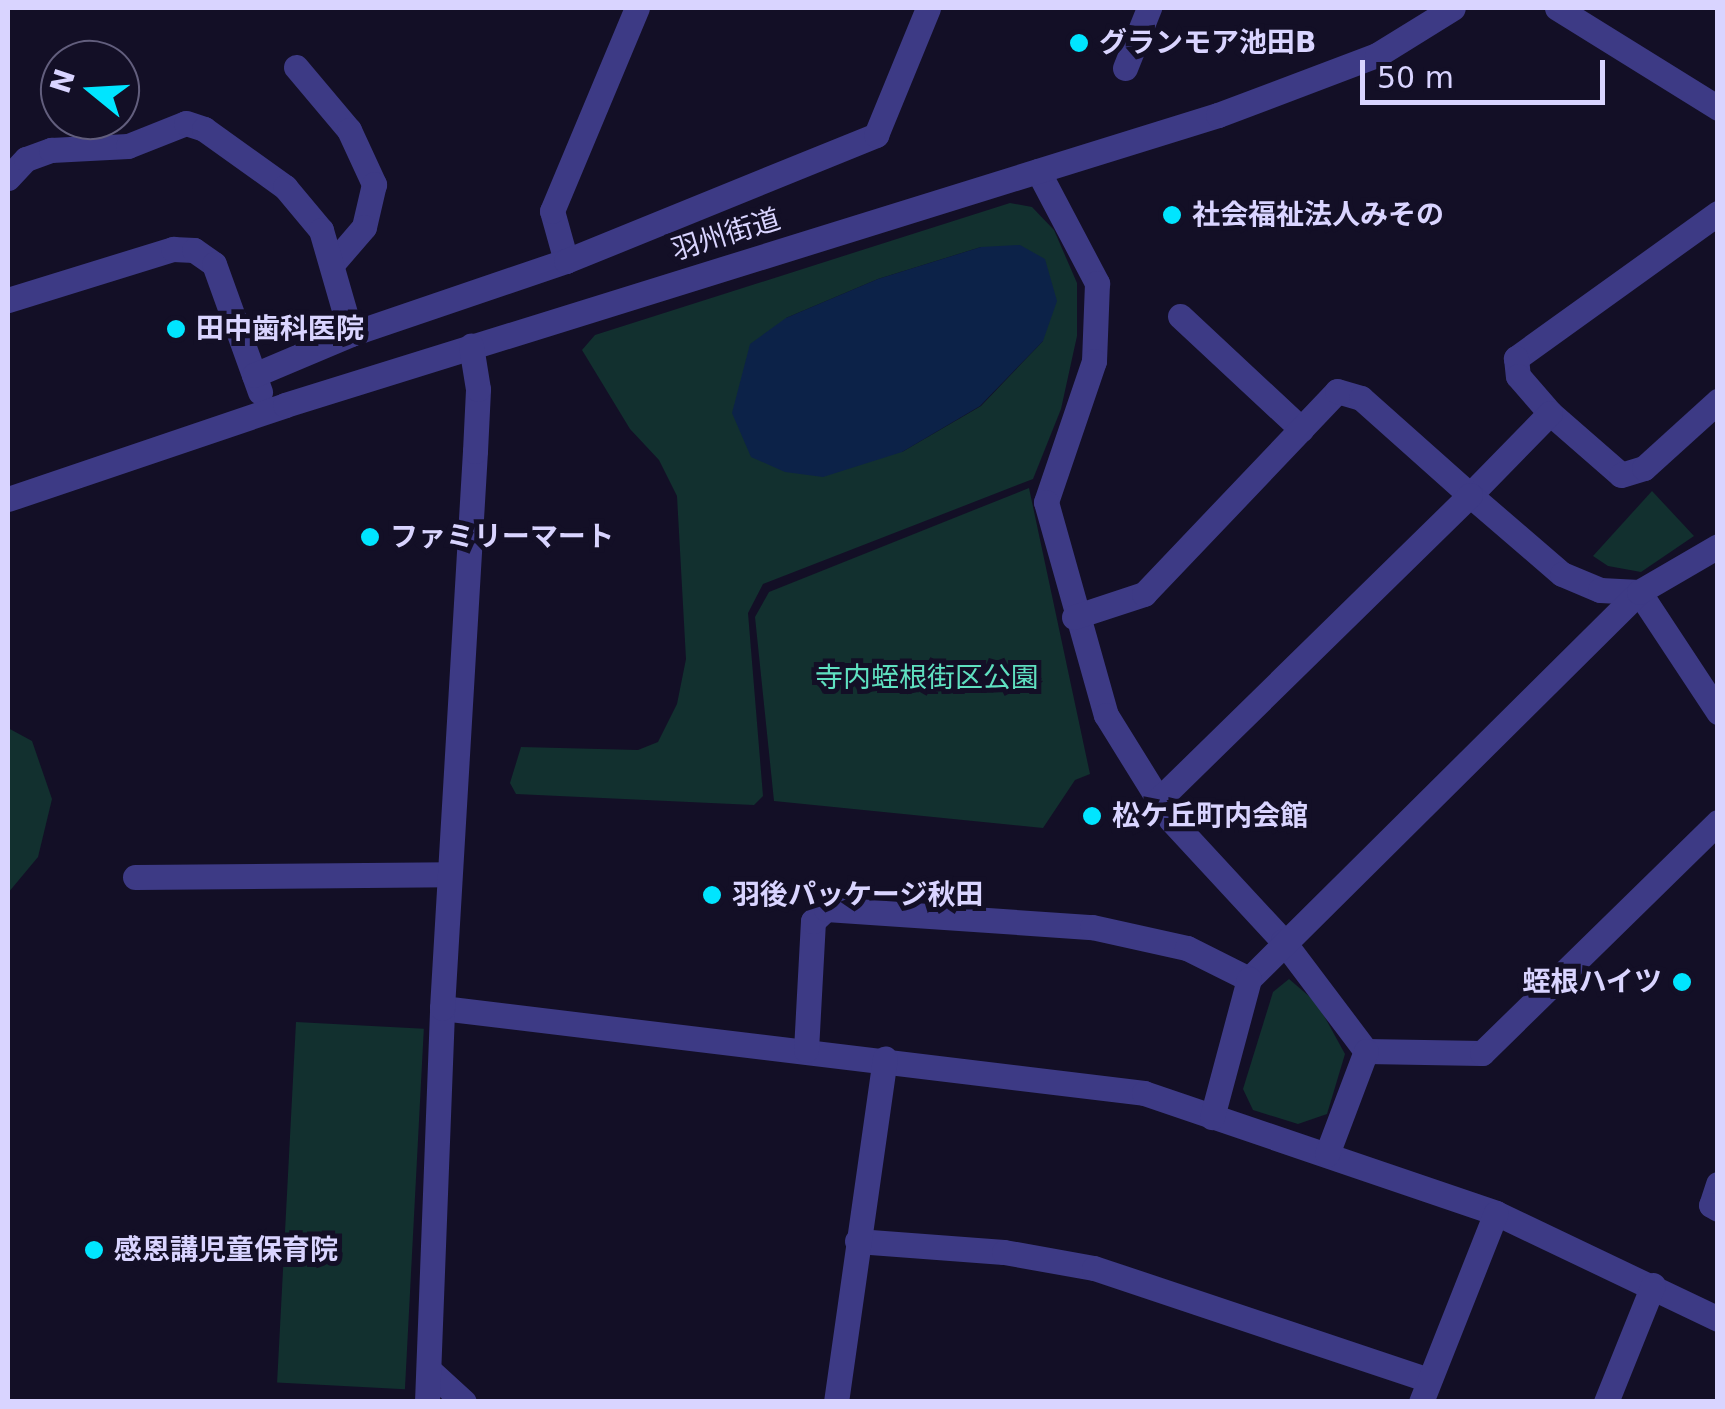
<!DOCTYPE html>
<meta charset="utf-8">
<style>
body{margin:0}
#map{position:relative;width:1725px;height:1409px;overflow:hidden;background:#130f26;font-family:"DejaVu Sans","Noto Sans JP",sans-serif}
div>[style]{position:absolute}
.green>*{inset:0;background:#12302f;transform-origin:0 0}
.water>*{inset:0;background:#0c2248}
.minor>*{height:25px;margin:-12.5px;padding:0 12.5px;transform-origin:12.5px;border-radius:12.5px;background:#3d3a85}
.dots>*{width:28px;height:28px;translate:-50% -50%;box-sizing:border-box;border:5px solid #130f26;border-radius:50%}
span{translate:-50% -50%;white-space:nowrap;text-align:center;line-height:1.15;-webkit-text-stroke:10px #130f26;paint-order:stroke}
.poi-label{font-size:28px;color:#d9d4ff;font-weight:700}
.left{translate:0 -50%;text-align:left}
.right{translate:-100% -50%;text-align:right}
.street-label{font-size:28px;color:#d9d4ff}
.park-label{font-size:28px;color:#5fe0c0}
.frame{position:absolute;inset:0;border:10px solid #d9d4ff;pointer-events:none}
.north{position:absolute;left:40px;top:40px;width:100px;height:100px;box-sizing:border-box;background:#130f26;border:2px solid #625e7d;border-radius:50%;rotate:288deg;font-size:28px;font-weight:700;line-height:40px;text-align:center;color:#d9d4ff}
.north::after{content:'';display:block;margin:auto;width:35px;height:45px;background:#00e5ff;clip-path:polygon(50% 0,100% 100%,50% 72%,0 100%)}
.scale{position:absolute;left:1360px;top:60px;width:245px;height:45px;box-sizing:border-box;border:5px solid #d9d4ff;border-top:0;padding-left:12px;font-size:30px;line-height:35px;white-space:nowrap;color:#d9d4ff;-webkit-text-stroke:8px #130f26;paint-order:stroke}
</style>
<div id="map">
<div class="green">
<i style="clip-path:polygon(evenodd,1010px 203px,1032px 207px,1054px 230px,1077px 283px,1077px 336px,1061px 409px,1033px 479px,763px 584px,748px 613px,763px 796px,754px 805px,516px 794px,510px 783px,521px 747px,638px 750px,658px 742px,677px 704px,686px 659px,677px 496px,659px 460px,630px 429px,582px 350px,595px 335px,1010px 203px,981px 247px,1043px 341px,981px 406px,902px 452px,786px 318px,878px 279px,981px 247px)"></i>
<i style="clip-path:polygon(1029px 488px,1090px 774px,1075px 780px,1043px 828px,774px 801px,755px 617px,769px 592px)"></i>
<i style="clip-path:polygon(1652px 491px,1694px 536px,1641px 572px,1608px 566px,1593px 556px)"></i>
<i style="clip-path:polygon(8px 728px,32px 741px,52px 799px,38px 857px,8px 893px)"></i>
<i style="clip-path:polygon(1289px 979px,1317px 1003px,1345px 1054px,1327px 1114px,1298px 1124px,1253px 1110px,1243px 1089px,1273px 992px)"></i>
<i style="left:296px;top:1022px;width:128px;height:361px;rotate:3deg"></i>
</div>
<div class="water">
<i style="clip-path:polygon(1020px 245px,1045px 259px,1057px 301px,1043px 341px,980px 406px,902px 452px,823px 477px,785px 472px,751px 457px,732px 413px,750px 344px,786px 318px,878px 279px,981px 247px)"></i>
</div>
<div class="minor">
<i style="left:1557px;top:8px;width:190px;rotate:31.8deg"></i>
<i style="left:296px;top:67px;width:82px;rotate:49.9deg"></i>
<i style="left:349px;top:130px;width:60px;rotate:65.2deg"></i>
<i style="left:374px;top:184px;width:44px;rotate:103.1deg"></i>
<i style="left:364px;top:227px;width:48px;rotate:130.7deg"></i>
<i style="left:1125px;top:68px;width:65px;rotate:-68.2deg"></i>
<i style="left:1038px;top:171px;width:127px;rotate:62.2deg"></i>
<i style="left:1097px;top:283px;width:78px;rotate:92.2deg"></i>
<i style="left:1094px;top:361px;width:149px;rotate:108.8deg"></i>
<i style="left:1046px;top:502px;width:221px;rotate:74.3deg"></i>
<i style="left:1106px;top:715px;width:123px;rotate:58.2deg"></i>
<i style="left:1171px;top:820px;width:165px;rotate:47.2deg"></i>
<i style="left:1283px;top:941px;width:138px;rotate:53deg"></i>
<i style="left:8px;top:178px;width:26px;rotate:-47deg"></i>
<i style="left:26px;top:159px;width:27px;rotate:-20deg"></i>
<i style="left:51px;top:150px;width:77px;rotate:-3deg"></i>
<i style="left:128px;top:146px;width:62px;rotate:-21.6deg"></i>
<i style="left:186px;top:123px;width:19px;rotate:18deg"></i>
<i style="left:204px;top:129px;width:100px;rotate:35.6deg"></i>
<i style="left:285px;top:187px;width:56px;rotate:50.1deg"></i>
<i style="left:321px;top:230px;width:108px;rotate:73.9deg"></i>
<i style="left:1718px;top:213px;width:249px;rotate:144.3deg"></i>
<i style="left:1516px;top:358px;width:18px;rotate:84deg"></i>
<i style="left:1518px;top:376px;width:49px;rotate:49.1deg"></i>
<i style="left:1550px;top:413px;width:94px;rotate:41.1deg"></i>
<i style="left:1621px;top:475px;width:24px;rotate:-17deg"></i>
<i style="left:1644px;top:468px;width:100px;rotate:-42.2deg"></i>
<i style="left:566px;top:261px;width:52px;rotate:-105.6deg"></i>
<i style="left:552px;top:211px;width:220px;rotate:-67.3deg"></i>
<i style="left:8px;top:300px;width:173px;rotate:-17.2deg"></i>
<i style="left:173px;top:249px;width:21px;rotate:3deg"></i>
<i style="left:194px;top:250px;width:24px;rotate:35deg"></i>
<i style="left:214px;top:264px;width:136px;rotate:70.2deg"></i>
<i style="left:1180px;top:316px;width:166px;rotate:43deg"></i>
<i style="left:254px;top:375px;width:105px;rotate:-22.9deg"></i>
<i style="left:351px;top:334px;width:227px;rotate:-18.8deg"></i>
<i style="left:566px;top:261px;width:335px;rotate:-22.1deg"></i>
<i style="left:876px;top:135px;width:137px;rotate:-67.7deg"></i>
<i style="left:1550px;top:413px;width:115px;rotate:134.3deg"></i>
<i style="left:1470px;top:495px;width:121px;rotate:40.7deg"></i>
<i style="left:1562px;top:574px;width:41px;rotate:22.8deg"></i>
<i style="left:1600px;top:590px;width:39px;rotate:3deg"></i>
<i style="left:8px;top:499px;width:293px;rotate:-18.7deg"></i>
<i style="left:285px;top:405px;width:977px;rotate:-17.27deg"></i>
<i style="left:1218px;top:115px;width:170px;rotate:-20.7deg"></i>
<i style="left:1377px;top:55px;width:89px;rotate:-31.7deg"></i>
<i style="left:1639px;top:592px;width:144px;rotate:56.6deg"></i>
<i style="left:1074px;top:617px;width:74px;rotate:-18.2deg"></i>
<i style="left:1144px;top:594px;width:280px;rotate:-46.4deg"></i>
<i style="left:1337px;top:391px;width:25px;rotate:16deg"></i>
<i style="left:1361px;top:398px;width:146px;rotate:41.7deg"></i>
<i style="left:1470px;top:495px;width:436px;rotate:135.6deg"></i>
<i style="left:135px;top:877px;width:314px;rotate:-0.5deg"></i>
<i style="left:1249px;top:979px;width:549px;rotate:-44.78deg"></i>
<i style="left:1639px;top:592px;width:91px;rotate:-30.2deg"></i>
<i style="left:442px;top:1008px;width:707px;rotate:6.9deg"></i>
<i style="left:1144px;top:1093px;width:372px;rotate:18.8deg"></i>
<i style="left:1496px;top:1213px;width:246px;rotate:25.5deg"></i>
<i style="left:806px;top:1050px;width:129px;rotate:-86.9deg"></i>
<i style="left:813px;top:921px;width:18px;rotate:-43deg"></i>
<i style="left:826px;top:909px;width:267px;rotate:3.9deg"></i>
<i style="left:1092px;top:927px;width:97px;rotate:12.5deg"></i>
<i style="left:1187px;top:948px;width:69px;rotate:26.6deg"></i>
<i style="left:1249px;top:979px;width:143px;rotate:105deg"></i>
<i style="left:1366px;top:1051px;width:116px;rotate:1deg"></i>
<i style="left:1482px;top:1053px;width:330px;rotate:-44.4deg"></i>
<i style="left:1327px;top:1154px;width:110px;rotate:-69.3deg"></i>
<i style="left:1718px;top:1184px;width:22px;rotate:108deg"></i>
<i style="left:1711px;top:1205px;width:8px;rotate:30deg"></i>
<i style="left:857px;top:1241px;width:147px;rotate:4.3deg"></i>
<i style="left:1004px;top:1252px;width:91px;rotate:10.1deg"></i>
<i style="left:1094px;top:1268px;width:353px;rotate:18.5deg"></i>
<i style="left:429px;top:1370px;width:47px;rotate:42.4deg"></i>
<i style="left:427px;top:1402px;width:394px;rotate:-87.8deg"></i>
<i style="left:442px;top:1008px;width:558px;rotate:-86.61deg"></i>
<i style="left:475px;top:451px;width:62px;rotate:-87.2deg"></i>
<i style="left:478px;top:389px;width:44px;rotate:-99.2deg"></i>
<i style="left:836px;top:1402px;width:347px;rotate:-81.9deg"></i>
<i style="left:1421px;top:1402px;width:203px;rotate:-68.4deg"></i>
<i style="left:1606px;top:1402px;width:126px;rotate:-68.1deg"></i>
</div>
<div class="dots">
<i style="left:1079px;top:43px;background:#00e5ff"></i>
<i style="left:1172px;top:215px;background:#00e5ff"></i>
<i style="left:176px;top:329px;background:#00e5ff"></i>
<i style="left:370px;top:537px;background:#00e5ff"></i>
<i style="left:1092px;top:816px;background:#00e5ff"></i>
<i style="left:712px;top:895px;background:#00e5ff"></i>
<i style="left:1682px;top:982px;background:#00e5ff"></i>
<i style="left:94px;top:1250px;background:#00e5ff"></i>
</div>
<div class="poi-label">
<span class="left" style="left:1099px;top:43px">グランモア池田B</span>
<span class="left" style="left:1192px;top:215px">社会福祉法人みその</span>
<span class="left" style="left:196px;top:329px">田中歯科医院</span>
<span class="left" style="left:390px;top:537px">ファミリーマート</span>
<span class="left" style="left:1112px;top:816px">松ケ丘町内会館</span>
<span class="left" style="left:732px;top:895px">羽後パッケージ秋田</span>
<span class="right" style="left:1662px;top:982px">蛭根ハイツ</span>
<span class="left" style="left:114px;top:1250px">感恩講児童保育院</span>
</div>
<div class="street-label">
<span style="left:726px;top:235px;rotate:-17deg">羽州街道</span>
</div>
<div class="park-label">
<span style="left:927px;top:678px">寺内蛭根街区公園</span>
</div>
<div class="frame"></div>
<div class="north">N</div>
<div class="scale">50 m</div>
</div>
